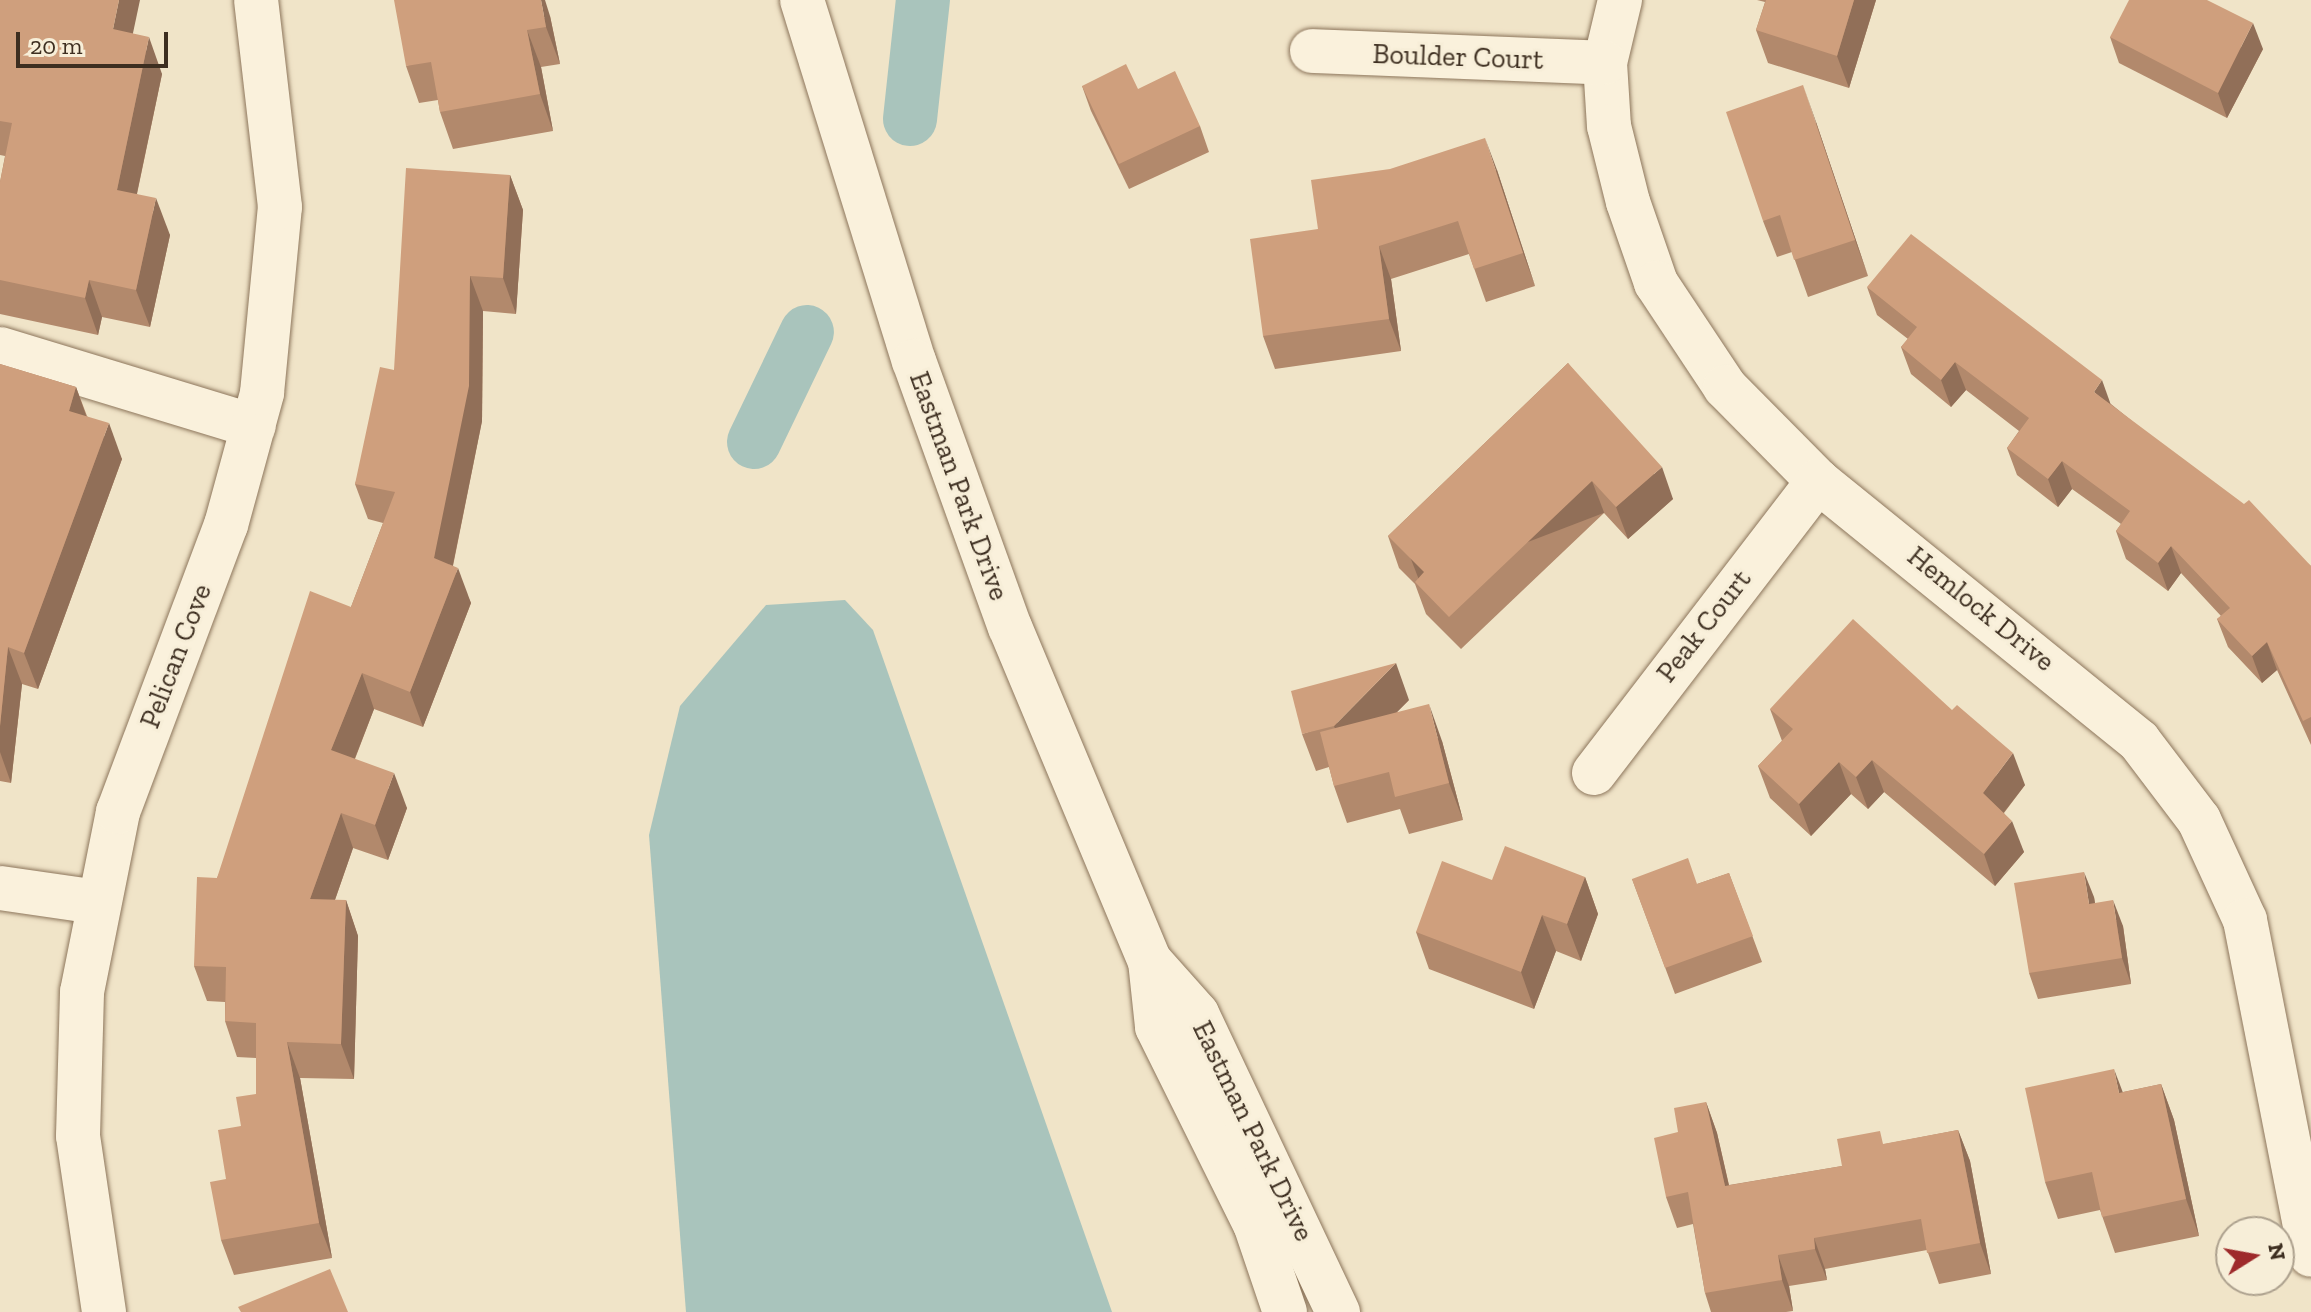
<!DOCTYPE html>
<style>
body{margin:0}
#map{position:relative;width:2311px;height:1312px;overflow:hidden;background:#f0e4c8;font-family:"Zilla Slab",serif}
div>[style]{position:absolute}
.water>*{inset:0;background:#a9c4bc}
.canal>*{height:54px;margin:-27px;padding:0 27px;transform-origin:27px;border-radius:27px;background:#a9c4bc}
.roads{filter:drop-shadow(0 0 2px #8d765c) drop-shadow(0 0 2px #8d765c)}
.minor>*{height:44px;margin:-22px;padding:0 22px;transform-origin:22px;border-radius:22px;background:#faf1dc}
.wall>*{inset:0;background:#b2896c}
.shaded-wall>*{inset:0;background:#916f58;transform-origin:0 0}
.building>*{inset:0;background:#cf9f7d}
span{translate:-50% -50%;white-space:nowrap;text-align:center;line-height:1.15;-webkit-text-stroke:6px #f7eed8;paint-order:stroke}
.street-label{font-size:28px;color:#3d2e20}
.north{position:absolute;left:2215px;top:1216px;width:80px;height:80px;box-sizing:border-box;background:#f7eed8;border:2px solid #ada18e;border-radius:50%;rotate:79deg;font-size:22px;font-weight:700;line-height:32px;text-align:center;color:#3d2e20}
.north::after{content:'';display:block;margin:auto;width:28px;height:36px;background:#9e2a2b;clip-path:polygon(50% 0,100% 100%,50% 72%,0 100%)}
.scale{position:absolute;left:16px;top:32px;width:152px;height:36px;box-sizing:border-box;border:4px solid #3d2e20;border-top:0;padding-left:10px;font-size:24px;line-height:28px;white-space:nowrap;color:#3d2e20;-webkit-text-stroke:6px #f7eed8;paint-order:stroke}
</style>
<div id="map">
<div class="water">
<i style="clip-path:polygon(845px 600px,873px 630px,1112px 1312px,686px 1312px,649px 835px,680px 706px,766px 605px)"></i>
</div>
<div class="canal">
<i style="left:910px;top:119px;width:120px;rotate:-83.8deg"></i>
<i style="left:754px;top:442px;width:122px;rotate:-64.3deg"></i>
</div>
<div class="roads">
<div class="minor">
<i style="left:802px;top:0;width:378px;rotate:72.8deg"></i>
<i style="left:914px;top:361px;width:283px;rotate:70.2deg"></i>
<i style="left:1010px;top:627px;width:362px;rotate:67.3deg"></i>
<i style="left:1150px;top:961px;width:66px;rotate:83.9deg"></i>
<i style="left:1157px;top:1027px;width:220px;rotate:63.6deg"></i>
<i style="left:1255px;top:1224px;width:93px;rotate:71.2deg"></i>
<i style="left:1620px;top:0;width:65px;rotate:103.4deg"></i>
<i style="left:1605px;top:63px;width:63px;rotate:86.4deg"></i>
<i style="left:1609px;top:126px;width:78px;rotate:76deg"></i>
<i style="left:1628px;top:202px;width:86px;rotate:70.9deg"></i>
<i style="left:1656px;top:283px;width:125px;rotate:56.4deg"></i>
<i style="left:1725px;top:387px;width:132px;rotate:45.3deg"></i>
<i style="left:1818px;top:481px;width:413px;rotate:39deg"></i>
<i style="left:2139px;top:741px;width:99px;rotate:52.8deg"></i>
<i style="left:2199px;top:820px;width:110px;rotate:65.3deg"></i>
<i style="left:2245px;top:920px;width:341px;rotate:78.9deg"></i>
<i style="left:1312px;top:51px;width:293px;rotate:2.3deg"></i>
<i style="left:0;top:349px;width:265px;rotate:16.9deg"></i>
<i style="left:1594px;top:773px;width:368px;rotate:-52.5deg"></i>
<i style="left:0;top:888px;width:98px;rotate:8.2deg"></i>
<i style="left:1150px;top:961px;width:71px;rotate:48.4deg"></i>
<i style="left:1197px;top:1014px;width:330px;rotate:64.7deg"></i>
<i style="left:104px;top:1312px;width:178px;rotate:-98.4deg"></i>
<i style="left:78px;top:1136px;width:144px;rotate:-88.4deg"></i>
<i style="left:82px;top:992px;width:184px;rotate:-78.7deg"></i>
<i style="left:118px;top:812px;width:307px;rotate:-69.4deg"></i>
<i style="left:226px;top:525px;width:137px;rotate:-74.7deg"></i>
<i style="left:262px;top:393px;width:187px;rotate:-84.5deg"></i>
<i style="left:280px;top:207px;width:208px;rotate:-96.6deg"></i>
</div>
</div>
<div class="wall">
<i style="clip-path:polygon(0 0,133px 34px,162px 74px,137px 194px,170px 235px,150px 327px,102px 317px,98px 335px,0 314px,0 182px,5px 156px,0 155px)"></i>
<i style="clip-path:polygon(1757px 0,1876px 0,1849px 88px,1768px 63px,1756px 30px,1765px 2px)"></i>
<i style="clip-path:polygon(550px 16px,560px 64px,541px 67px,553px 131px,453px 149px,440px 112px,438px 100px,419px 103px,406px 66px)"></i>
<i style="clip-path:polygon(2110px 37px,2263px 49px,2227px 118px,2119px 63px)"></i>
<i style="clip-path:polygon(1082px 86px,1138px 89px,1200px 126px,1209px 152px,1129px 189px,1091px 111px)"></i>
<i style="clip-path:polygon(1816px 122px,1868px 276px,1808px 297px,1792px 252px,1777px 257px,1763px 221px)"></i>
<i style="clip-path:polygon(1497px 170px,1535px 286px,1486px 302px,1469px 254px,1391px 279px,1401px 351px,1275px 369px,1263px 336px,1318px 229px)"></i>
<i style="clip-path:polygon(510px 175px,523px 210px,516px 314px,483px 311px,482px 421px,453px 566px,471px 603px,423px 727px,374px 709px,355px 759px,407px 808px,388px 860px,353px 848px,335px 900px,346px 900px,358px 936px,354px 1079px,300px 1078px,332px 1258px,234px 1275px,221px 1240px,226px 1179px,241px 1126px,256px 1094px,256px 1058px,237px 1057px,225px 1021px,225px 1002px,207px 1001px,194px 966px,217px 878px,351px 607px,383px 523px,368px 519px,355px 484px,394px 370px)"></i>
<i style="clip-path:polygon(1867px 287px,2111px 404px,2311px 566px,2311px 745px,2277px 670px,2262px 683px,2228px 647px,2217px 619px,2221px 616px,2181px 573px,2168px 591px,2126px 559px,2116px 531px,2121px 524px,2072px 489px,2058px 507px,2017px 475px,2007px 448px,2019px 431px,1966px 390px,1951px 407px,1911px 374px,1901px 347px,1908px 339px,1877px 315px)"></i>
<i style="clip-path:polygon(1568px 363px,1673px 499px,1628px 539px,1604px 513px,1461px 649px,1426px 614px,1415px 584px,1399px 568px,1388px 536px)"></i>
<i style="clip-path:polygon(0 364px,76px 387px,87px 416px,122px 459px,38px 689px,22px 684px,11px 783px,0 781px)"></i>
<i style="clip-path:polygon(1409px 700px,1397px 712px,1442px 741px,1463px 820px,1409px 834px,1400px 809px,1347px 823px,1334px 786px,1329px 767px,1316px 771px,1302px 734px)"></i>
<i style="clip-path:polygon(1770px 709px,2025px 785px,2004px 813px,2024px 852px,1995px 886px,1884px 792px,1868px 809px,1851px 794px,1811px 836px,1770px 798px,1758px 766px,1782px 741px)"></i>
<i style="clip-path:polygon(1729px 873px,1762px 962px,1675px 994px,1632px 879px,1697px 884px)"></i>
<i style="clip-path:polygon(1585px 877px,1598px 914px,1581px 961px,1556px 951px,1534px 1009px,1429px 969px,1416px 932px,1492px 880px)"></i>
<i style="clip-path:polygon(2094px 897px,2095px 903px,2123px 926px,2131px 984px,2038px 999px,2029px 973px)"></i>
<i style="clip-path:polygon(2161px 1084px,2174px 1120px,2199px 1236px,2115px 1253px,2100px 1210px,2058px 1219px,2045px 1182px,2123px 1092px)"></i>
<i style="clip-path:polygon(1706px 1102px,1717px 1133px,1729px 1185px,1842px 1166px,1885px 1144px,1958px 1130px,1970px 1161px,1991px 1274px,1939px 1284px,1927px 1250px,1825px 1269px,1827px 1280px,1789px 1286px,1793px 1311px,1786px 1312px,1711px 1312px,1705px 1293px,1693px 1224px,1677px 1228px,1666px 1197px,1678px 1132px)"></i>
</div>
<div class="shaded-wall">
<i style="clip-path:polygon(119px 0,140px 0,126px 66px,113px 29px)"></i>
<i style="clip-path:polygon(541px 0,545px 0,550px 16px,560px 64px,546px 27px)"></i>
<i style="clip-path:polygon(1854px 0,1876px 0,1849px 88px,1837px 56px)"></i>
<i style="clip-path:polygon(2253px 23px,2263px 49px,2227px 118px,2218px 93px)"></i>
<i style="clip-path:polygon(527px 30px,541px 67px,553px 131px,540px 94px)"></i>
<i style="clip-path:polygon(149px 37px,162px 74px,130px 226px,117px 190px)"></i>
<i style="clip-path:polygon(1803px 85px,1816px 122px,1868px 276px,1855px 240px)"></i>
<i style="clip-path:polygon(1485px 138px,1497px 170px,1535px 286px,1523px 253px)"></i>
<i style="clip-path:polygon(510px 175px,523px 210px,516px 314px,503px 278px)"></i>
<i style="clip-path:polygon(156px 198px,170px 235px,150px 327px,136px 290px)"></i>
<i style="clip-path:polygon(1379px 246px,1391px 279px,1401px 351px,1389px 319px)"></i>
<i style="clip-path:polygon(470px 276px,483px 311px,482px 421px,447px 594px,434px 558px)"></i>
<i style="clip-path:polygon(89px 280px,102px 317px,98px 335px,85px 298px)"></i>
<i style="clip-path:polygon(1955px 362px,1966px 390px,1951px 407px,1941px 380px)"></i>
<i style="clip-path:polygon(2102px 380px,2112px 408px,2094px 392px)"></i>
<i style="clip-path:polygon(76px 387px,89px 424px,69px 411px)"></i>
<i style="clip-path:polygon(109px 423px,122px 459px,38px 689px,24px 653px)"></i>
<i style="clip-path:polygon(2062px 461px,2072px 489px,2058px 507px,2048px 479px)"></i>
<i style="clip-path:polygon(1662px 467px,1673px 499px,1628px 539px,1616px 507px)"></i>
<i style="left:1592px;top:481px;width:34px;height:197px;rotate:69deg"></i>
<i style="clip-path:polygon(2171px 546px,2181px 573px,2168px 591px,2158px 563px)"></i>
<i style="clip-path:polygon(458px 568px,471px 603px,423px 727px,410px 692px)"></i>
<i style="clip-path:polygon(2267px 642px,2277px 670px,2262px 683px,2252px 656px)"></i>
<i style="clip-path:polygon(8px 647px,22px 684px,11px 783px,0 752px,0 726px)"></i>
<i style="clip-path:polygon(1396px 663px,1409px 700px,1347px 762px,1334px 726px)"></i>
<i style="clip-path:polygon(362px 673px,374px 709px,344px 786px,331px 750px)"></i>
<i style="clip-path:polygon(1429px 704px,1442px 741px,1463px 820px,1449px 783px)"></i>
<i style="clip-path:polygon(2013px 753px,2025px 785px,1994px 825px,1983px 793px)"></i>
<i style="clip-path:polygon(1872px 760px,1884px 792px,1868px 809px,1856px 777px)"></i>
<i style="clip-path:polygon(1839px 762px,1851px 794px,1811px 836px,1799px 804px)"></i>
<i style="clip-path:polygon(394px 773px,407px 808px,388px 860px,375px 825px)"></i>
<i style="clip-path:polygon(341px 813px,353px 848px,323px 934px,310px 899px)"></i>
<i style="clip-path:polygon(2012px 821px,2024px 852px,1995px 886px,1984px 854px)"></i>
<i style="clip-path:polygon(2084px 872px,2094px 897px,2099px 930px,2089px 904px)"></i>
<i style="clip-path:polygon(1585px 877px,1598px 914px,1581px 961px,1567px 924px)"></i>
<i style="clip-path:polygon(346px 900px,358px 936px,354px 1079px,341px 1044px)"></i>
<i style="clip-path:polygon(2113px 900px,2123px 926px,2131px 984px,2122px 958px)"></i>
<i style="clip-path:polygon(1542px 915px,1556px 951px,1534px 1009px,1521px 972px)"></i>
<i style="clip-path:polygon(287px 1042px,300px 1078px,332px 1258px,319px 1223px)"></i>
<i style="clip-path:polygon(2114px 1069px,2128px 1106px,2119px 1093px)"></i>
<i style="clip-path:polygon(2161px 1084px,2174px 1120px,2199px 1236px,2186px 1199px)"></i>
<i style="clip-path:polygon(1706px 1102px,1717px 1133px,1736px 1217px,1725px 1186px)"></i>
<i style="clip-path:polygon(1958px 1130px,1970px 1161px,1991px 1274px,1980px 1243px)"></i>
<i style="clip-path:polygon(1814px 1238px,1825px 1269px,1827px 1280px,1815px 1249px)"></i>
<i style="clip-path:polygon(1778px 1255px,1789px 1286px,1793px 1311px,1782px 1280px)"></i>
</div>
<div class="building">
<i style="clip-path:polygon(0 0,119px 0,113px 29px,149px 37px,117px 190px,156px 198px,136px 290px,89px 280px,85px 298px,0 280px,0 182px,12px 123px,0 121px)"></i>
<i style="clip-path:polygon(394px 0,541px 0,546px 27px,527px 30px,540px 94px,440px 112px,431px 62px,406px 66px)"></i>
<i style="clip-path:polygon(1766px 0,1854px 0,1837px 56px,1756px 30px)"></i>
<i style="clip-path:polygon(2129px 0,2207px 0,2253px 23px,2218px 93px,2110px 37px)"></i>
<i style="clip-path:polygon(1126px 64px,1138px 89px,1175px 71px,1200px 126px,1119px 164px,1082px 86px)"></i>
<i style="clip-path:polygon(1803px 85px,1855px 240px,1794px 260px,1780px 215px,1763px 221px,1726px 112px)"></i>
<i style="clip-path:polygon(1485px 138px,1523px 253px,1474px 269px,1458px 221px,1379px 246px,1389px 319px,1263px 336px,1250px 239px,1318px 229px,1311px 180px,1390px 169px)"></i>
<i style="clip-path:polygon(406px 168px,510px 175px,503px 278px,470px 276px,469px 386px,434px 558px,458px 568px,410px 692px,362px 673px,331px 750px,394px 773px,375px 825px,341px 813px,310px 899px,346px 900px,341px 1044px,287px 1042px,319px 1223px,221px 1240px,210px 1182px,226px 1179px,218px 1130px,241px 1126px,236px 1097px,256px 1094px,256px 1023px,225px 1021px,226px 967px,194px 966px,197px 877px,217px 878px,310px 591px,351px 607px,395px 492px,355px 484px,380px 367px,394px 370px)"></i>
<i style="clip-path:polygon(1911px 234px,2102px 380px,2094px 392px,2244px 504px,2249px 500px,2311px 566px,2311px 717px,2303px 721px,2267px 642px,2252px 656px,2217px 619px,2230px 608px,2171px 546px,2158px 563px,2116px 531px,2130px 511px,2062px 461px,2048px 479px,2007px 448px,2029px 418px,1955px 362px,1941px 380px,1901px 347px,1917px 327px,1867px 287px)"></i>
<i style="clip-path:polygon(1568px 363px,1662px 467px,1616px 507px,1592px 481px,1449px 617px,1415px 582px,1424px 572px,1388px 536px)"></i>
<i style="clip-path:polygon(0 364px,76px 387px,69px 411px,109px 423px,24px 653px,8px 647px,0 726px)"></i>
<i style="clip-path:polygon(1853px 619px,1952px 710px,1957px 705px,2013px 753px,1983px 793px,2012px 821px,1984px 854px,1872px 760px,1856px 777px,1839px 762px,1799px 804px,1758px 766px,1793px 729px,1770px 709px)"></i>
<i style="clip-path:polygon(1396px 663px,1334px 726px,1302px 734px,1291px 691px)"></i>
<i style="clip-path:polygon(1429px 704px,1449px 783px,1395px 797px,1389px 772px,1334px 786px,1320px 732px)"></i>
<i style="clip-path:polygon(1505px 846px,1585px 877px,1567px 924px,1542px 915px,1521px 972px,1416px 932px,1442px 861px,1492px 880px)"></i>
<i style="clip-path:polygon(1688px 858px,1697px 884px,1729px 873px,1753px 936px,1665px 968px,1632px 879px)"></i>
<i style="clip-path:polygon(2084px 872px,2089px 904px,2113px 900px,2122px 958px,2029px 973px,2014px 883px)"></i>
<i style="clip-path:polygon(2114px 1069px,2119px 1093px,2161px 1084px,2186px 1199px,2102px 1217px,2092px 1172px,2045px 1182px,2025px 1088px)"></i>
<i style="clip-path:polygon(1706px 1102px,1725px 1186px,1842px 1166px,1837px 1139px,1880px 1131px,1883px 1144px,1958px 1130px,1980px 1243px,1927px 1253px,1921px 1219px,1814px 1238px,1815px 1249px,1778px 1255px,1782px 1280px,1705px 1293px,1688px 1192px,1666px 1197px,1654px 1138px,1678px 1132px,1674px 1108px)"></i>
<i style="clip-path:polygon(330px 1269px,348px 1312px,241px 1312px,238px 1307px)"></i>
</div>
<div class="street-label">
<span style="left:1458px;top:57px;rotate:2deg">Boulder Court</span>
<span style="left:959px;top:486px;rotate:70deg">Eastman Park Drive</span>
<span style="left:1981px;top:609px;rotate:39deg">Hemlock Drive</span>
<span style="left:1704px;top:626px;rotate:-52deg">Peak Court</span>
<span style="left:176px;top:656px;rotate:-69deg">Pelican Cove</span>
<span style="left:1253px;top:1131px;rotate:64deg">Eastman Park Drive</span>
</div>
<div class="north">N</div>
<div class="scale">20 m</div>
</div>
